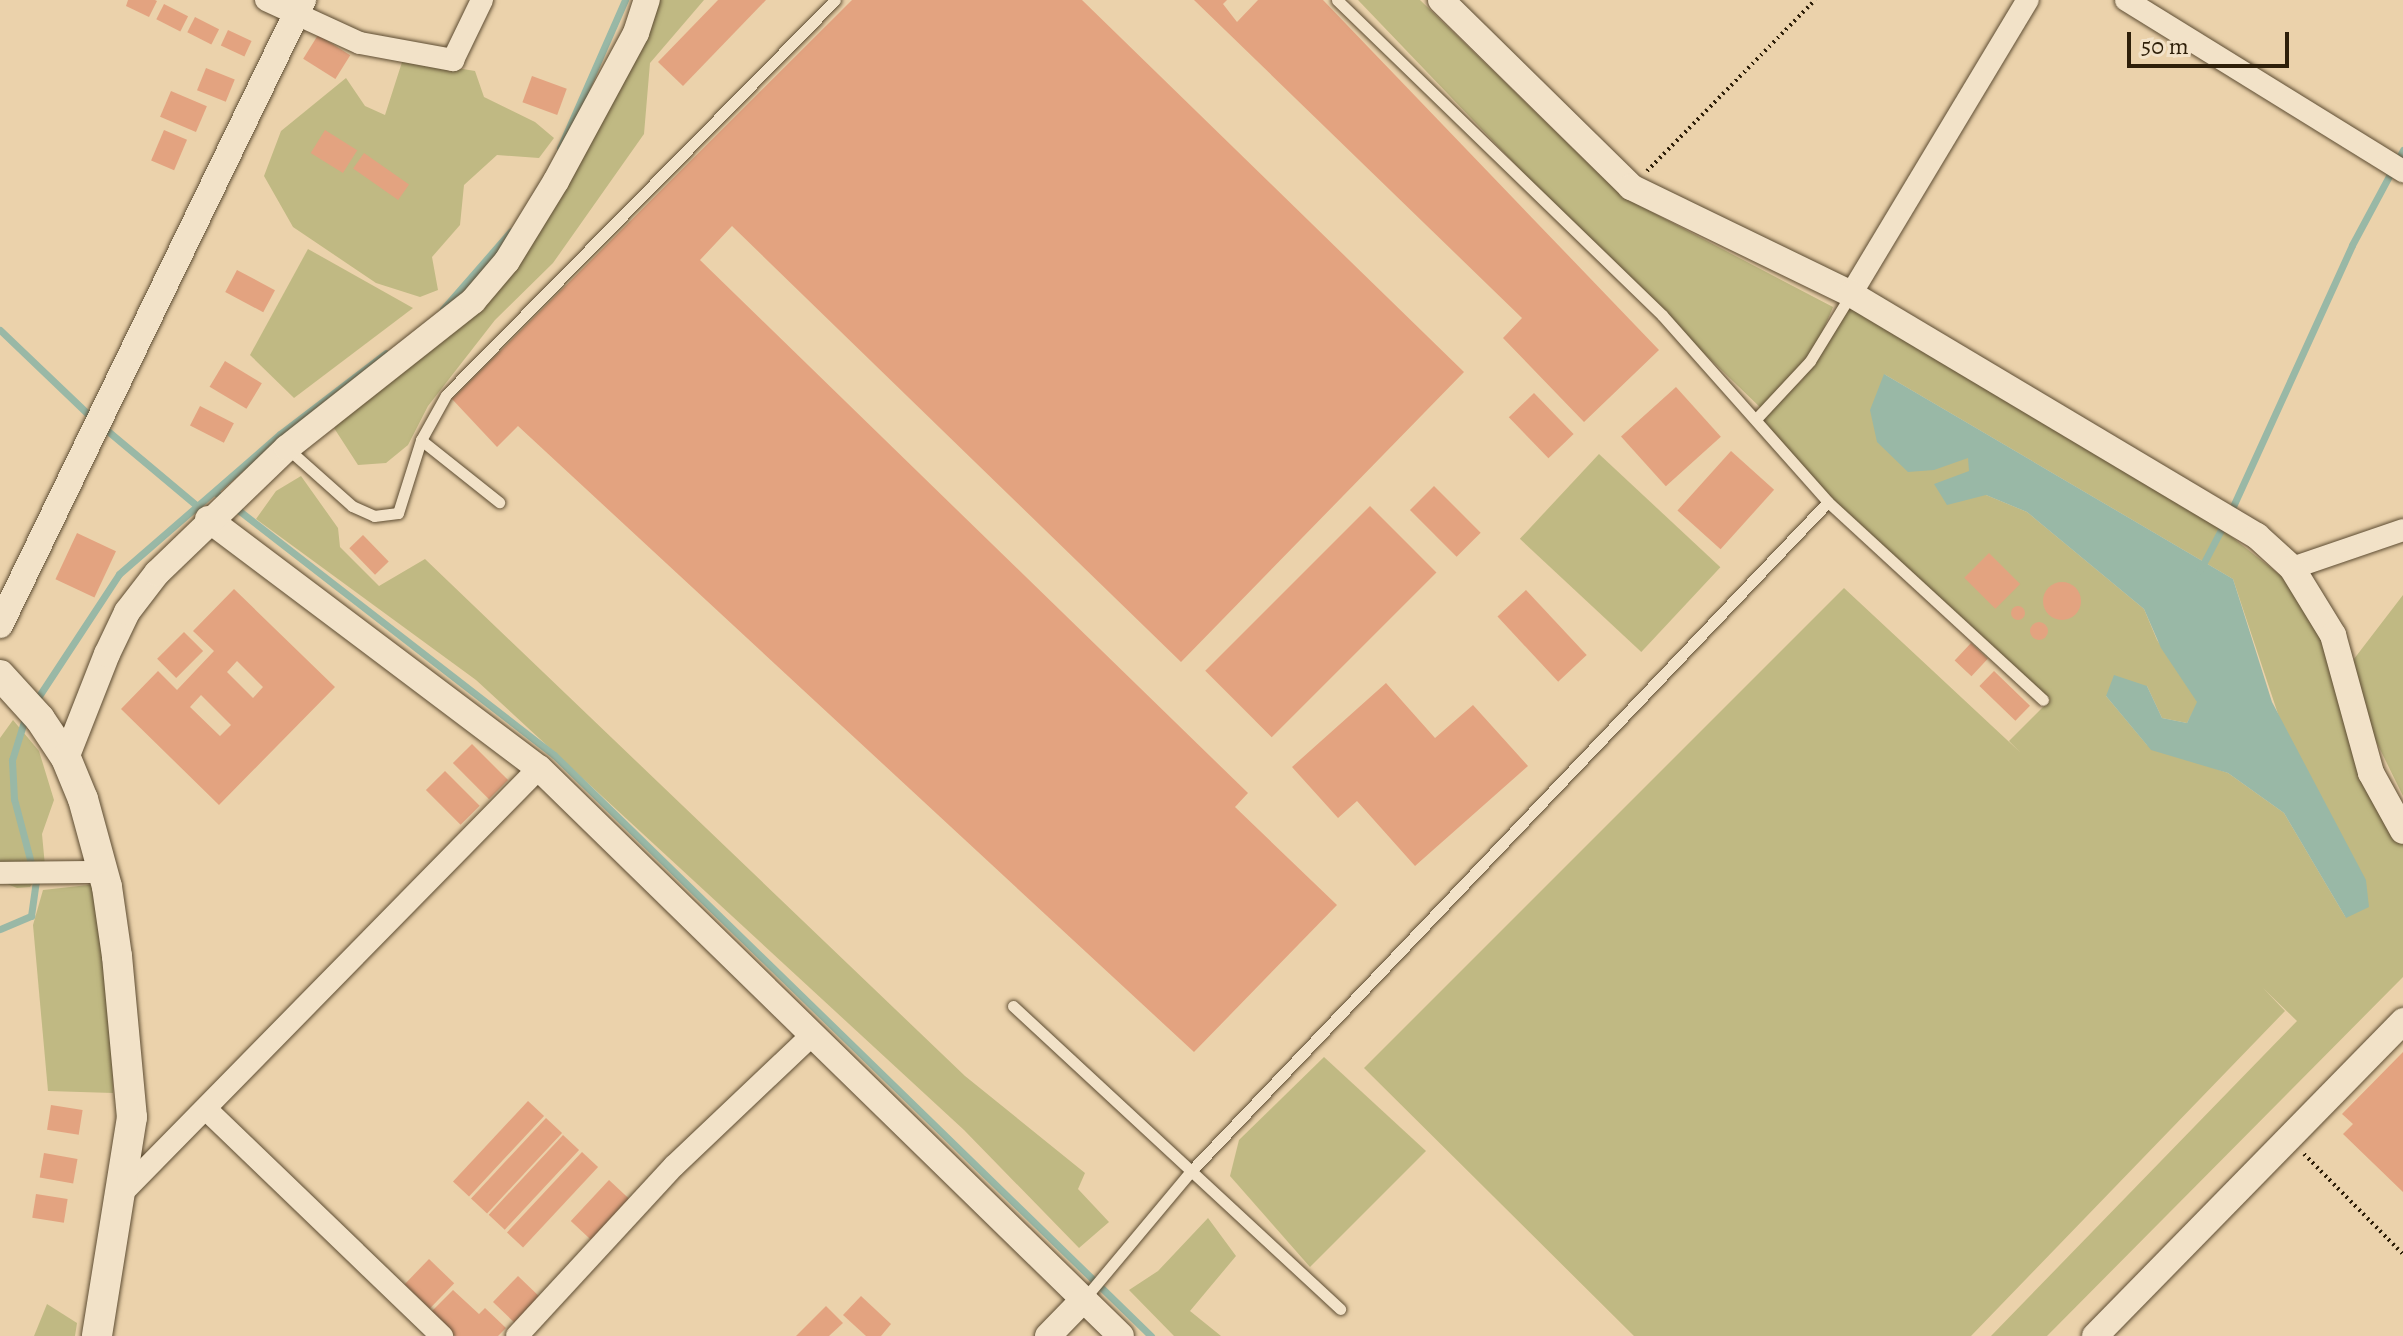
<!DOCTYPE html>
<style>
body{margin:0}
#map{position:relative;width:2403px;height:1336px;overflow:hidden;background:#ebd2ab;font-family:Alegreya,serif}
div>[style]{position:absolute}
.green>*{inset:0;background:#c0b983;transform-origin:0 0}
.water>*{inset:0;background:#99b8a6}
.stream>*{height:7px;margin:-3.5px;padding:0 3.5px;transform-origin:3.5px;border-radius:3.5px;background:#99b8a6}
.building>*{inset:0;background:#e3a380;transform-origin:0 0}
.round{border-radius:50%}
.path>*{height:4px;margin-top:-2px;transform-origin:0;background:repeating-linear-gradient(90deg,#2e1f09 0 2px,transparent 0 6px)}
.roads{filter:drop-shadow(0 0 2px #5d4c32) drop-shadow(0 0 2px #5d4c32)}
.service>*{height:11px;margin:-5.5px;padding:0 5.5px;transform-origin:5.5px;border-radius:5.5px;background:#f2e2c8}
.minor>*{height:22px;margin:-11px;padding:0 11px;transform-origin:11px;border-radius:11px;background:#f2e2c8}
.tertiary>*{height:26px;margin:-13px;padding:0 13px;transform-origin:13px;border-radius:13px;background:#f2e2c8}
.secondary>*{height:30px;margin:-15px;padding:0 15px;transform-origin:15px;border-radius:15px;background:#f2e2c8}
span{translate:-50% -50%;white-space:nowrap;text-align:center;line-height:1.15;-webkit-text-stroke:6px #f2e2c8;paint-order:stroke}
.scale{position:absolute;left:2127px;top:32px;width:162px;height:36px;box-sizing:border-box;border:4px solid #2e1f09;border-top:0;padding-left:10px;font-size:24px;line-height:28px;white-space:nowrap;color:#2e1f09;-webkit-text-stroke:6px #f2e2c8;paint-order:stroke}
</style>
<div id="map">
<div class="green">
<i style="clip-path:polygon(647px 0,704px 0,650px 63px,644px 134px,553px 263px,495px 320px,428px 406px,408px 445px,386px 463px,358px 465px,334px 428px,480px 293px)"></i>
<i style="clip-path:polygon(1358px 0,1420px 0,1623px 197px,1833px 307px,1810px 361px,1764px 411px,1604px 257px)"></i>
<i style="clip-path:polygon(403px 59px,475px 71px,484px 97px,535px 122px,554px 138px,539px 158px,497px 155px,464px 185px,460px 225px,432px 257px,438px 290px,420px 297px,376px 283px,293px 227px,264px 176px,281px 131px,346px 78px,365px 106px,385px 115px)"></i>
<i style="clip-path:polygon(308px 249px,413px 308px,294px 398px,250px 355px)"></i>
<i style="clip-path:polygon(evenodd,1851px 304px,2195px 508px,2280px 575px,2335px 641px,2344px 672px,2403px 595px,2403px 796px,2345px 678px,2367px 767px,2403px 845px,2403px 977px,2047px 1336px,1991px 1336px,2297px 1021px,2263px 988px,2285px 1011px,1971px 1336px,1634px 1336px,1364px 1068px,1844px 588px,2021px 753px,2009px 741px,2045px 705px,1891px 560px,1756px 419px,1802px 380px,1839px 313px,1851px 304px,1884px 374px,2233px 579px,2346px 918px,2284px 813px,2228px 773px,2147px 745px,2106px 696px,2147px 686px,2162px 718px,2187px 723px,2198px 702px,2157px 640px,2144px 609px,2027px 512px,1986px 495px,1968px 458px,1884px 374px)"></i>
<i style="left:1599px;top:454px;width:166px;height:116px;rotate:43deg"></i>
<i style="clip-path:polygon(301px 476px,338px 528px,340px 547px,379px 586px,425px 559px,965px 1076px,1085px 1173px,1078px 1189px,1109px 1222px,1079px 1248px,964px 1130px,476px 680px,256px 519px,276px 491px)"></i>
<i style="clip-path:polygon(13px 720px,39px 751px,54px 800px,42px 834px,45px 866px,30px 887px,17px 888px,0 881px,0 738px)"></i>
<i style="clip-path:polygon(97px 884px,112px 979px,113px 1093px,48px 1091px,33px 925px,43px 890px)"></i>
<i style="clip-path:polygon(1324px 1057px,1426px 1151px,1310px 1267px,1230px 1176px,1239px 1140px)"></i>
<i style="clip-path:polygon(1208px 1218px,1236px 1256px,1190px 1311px,1221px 1336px,1174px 1336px,1129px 1290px,1158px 1271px)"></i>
<i style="clip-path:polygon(47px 1304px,77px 1323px,75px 1336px,34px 1336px)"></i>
</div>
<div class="water">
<i style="clip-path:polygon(1884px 374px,2233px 579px,2272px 702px,2366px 880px,2369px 907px,2346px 918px,2284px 813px,2228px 773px,2151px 750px,2106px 696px,2114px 675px,2147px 686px,2162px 718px,2187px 723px,2197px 702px,2161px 648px,2144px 609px,2027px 512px,1986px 495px,1947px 505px,1934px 484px,1969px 471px,1968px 458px,1934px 470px,1908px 472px,1877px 442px,1870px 410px)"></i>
</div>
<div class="stream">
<i style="left:560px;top:148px;width:162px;rotate:-66.3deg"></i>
<i style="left:443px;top:309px;width:103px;rotate:-48.9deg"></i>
<i style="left:0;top:330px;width:129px;rotate:43.7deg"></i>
<i style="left:103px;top:427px;width:121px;rotate:40deg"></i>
<i style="left:215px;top:492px;width:429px;rotate:37.8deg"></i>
<i style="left:554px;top:755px;width:833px;rotate:44.22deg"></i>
<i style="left:2230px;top:513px;width:294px;rotate:-65.5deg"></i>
<i style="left:2352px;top:245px;width:108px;rotate:-61.8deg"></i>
<i style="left:2200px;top:570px;width:52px;rotate:-62.4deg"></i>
<i style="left:35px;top:702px;width:153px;rotate:-56.7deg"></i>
<i style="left:119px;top:574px;width:213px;rotate:-41deg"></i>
<i style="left:280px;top:434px;width:133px;rotate:-37.4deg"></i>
<i style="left:0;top:929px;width:34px;rotate:-23deg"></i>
<i style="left:31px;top:916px;width:34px;rotate:-82deg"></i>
<i style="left:36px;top:882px;width:86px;rotate:-104.8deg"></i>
<i style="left:14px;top:799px;width:39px;rotate:-93deg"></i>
<i style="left:12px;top:760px;width:47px;rotate:-72.7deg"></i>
</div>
<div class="building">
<i style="clip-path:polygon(128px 0,155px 0,157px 1px,149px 17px,126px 6px)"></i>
<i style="clip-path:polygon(718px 0,766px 0,683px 86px,658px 62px)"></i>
<i style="clip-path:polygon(852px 0,1082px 0,1464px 372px,1181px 662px,732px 226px,700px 260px,1248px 793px,1235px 807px,1337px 905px,1194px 1052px,518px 426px,497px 447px,452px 399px)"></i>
<i style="clip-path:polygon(1194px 0,1227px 0,1223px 4px,1237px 22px,1258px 0,1323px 0,1659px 350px,1584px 422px,1503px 338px,1522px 318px)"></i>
<i style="left:164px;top:4px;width:27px;height:17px;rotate:27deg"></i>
<i style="left:195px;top:17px;width:27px;height:17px;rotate:27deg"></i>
<i style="left:228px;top:30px;width:26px;height:17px;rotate:25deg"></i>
<i style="left:318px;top:35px;width:38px;height:28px;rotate:32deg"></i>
<i style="left:206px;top:68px;width:31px;height:24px;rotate:22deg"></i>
<i style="left:532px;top:76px;width:37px;height:28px;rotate:20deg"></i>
<i style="left:171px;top:91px;width:39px;height:28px;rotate:23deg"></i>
<i style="left:164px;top:130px;width:25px;height:33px;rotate:23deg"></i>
<i style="left:325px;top:130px;width:38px;height:27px;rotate:32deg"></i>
<i style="left:364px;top:153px;width:55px;height:19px;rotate:35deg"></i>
<i style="left:237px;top:270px;width:43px;height:25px;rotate:28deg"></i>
<i style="left:225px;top:361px;width:43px;height:30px;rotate:31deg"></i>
<i style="left:1676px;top:387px;width:67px;height:74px;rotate:48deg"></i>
<i style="left:1534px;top:393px;width:57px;height:35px;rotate:46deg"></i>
<i style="left:200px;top:406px;width:38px;height:22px;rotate:27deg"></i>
<i style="left:1731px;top:451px;width:58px;height:80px;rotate:42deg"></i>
<i style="left:1434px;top:486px;width:66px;height:34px;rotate:45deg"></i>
<i style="left:1370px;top:506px;width:94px;height:233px;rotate:45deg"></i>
<i style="left:77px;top:533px;width:43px;height:51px;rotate:25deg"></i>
<i style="left:363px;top:535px;width:37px;height:19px;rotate:46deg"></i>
<i style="left:1989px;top:553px;width:44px;height:35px;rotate:45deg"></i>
<i class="round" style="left:2043px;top:582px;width:38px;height:38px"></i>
<i style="clip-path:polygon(evenodd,234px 589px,335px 687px,219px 805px,121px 709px,158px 671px,177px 690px,214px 651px,193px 631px,234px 589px,237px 661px,263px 687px,253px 698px,227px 672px,237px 661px,234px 589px,201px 695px,231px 725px,220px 736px,190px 707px,201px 695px)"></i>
<i style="left:1526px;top:590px;width:89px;height:39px;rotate:47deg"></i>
<i class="round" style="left:2011px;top:606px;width:14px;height:14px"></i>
<i class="round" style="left:2030px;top:622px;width:18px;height:18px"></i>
<i style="left:184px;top:632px;width:27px;height:38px;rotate:45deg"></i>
<i style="left:1971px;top:643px;width:23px;height:24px;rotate:43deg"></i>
<i style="left:1994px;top:671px;width:50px;height:21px;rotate:44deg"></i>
<i style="clip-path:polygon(1386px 683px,1435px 738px,1473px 705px,1528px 766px,1415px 866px,1357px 801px,1338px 818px,1292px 767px)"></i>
<i style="left:472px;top:744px;width:51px;height:27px;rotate:45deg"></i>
<i style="left:445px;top:771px;width:49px;height:27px;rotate:45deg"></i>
<i style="clip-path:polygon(2403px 1052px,2403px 1192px,2343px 1134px,2353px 1124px,2342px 1114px)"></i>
<i style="left:528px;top:1101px;width:22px;height:110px;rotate:43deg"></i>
<i style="left:51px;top:1105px;width:32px;height:25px;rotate:9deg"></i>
<i style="left:546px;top:1118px;width:22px;height:110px;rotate:43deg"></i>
<i style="left:563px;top:1135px;width:22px;height:109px;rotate:43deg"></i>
<i style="left:582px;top:1152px;width:22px;height:110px;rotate:43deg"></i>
<i style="left:44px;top:1153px;width:34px;height:25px;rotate:10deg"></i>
<i style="left:609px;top:1180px;width:33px;height:56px;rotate:43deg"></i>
<i style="left:36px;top:1194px;width:32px;height:24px;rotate:9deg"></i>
<i style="left:429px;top:1259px;width:35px;height:35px;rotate:44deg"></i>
<i style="left:518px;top:1276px;width:30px;height:36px;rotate:44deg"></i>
<i style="clip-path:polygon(453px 1290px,479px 1314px,485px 1308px,506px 1328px,498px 1336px,455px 1336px,431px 1312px)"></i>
<i style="clip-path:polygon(861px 1296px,891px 1324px,881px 1336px,866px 1336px,843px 1315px)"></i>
<i style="clip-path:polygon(826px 1306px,843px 1323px,829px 1336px,796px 1336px)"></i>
</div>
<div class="path">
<i style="left:1647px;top:171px;width:240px;rotate:-45.5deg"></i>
<i style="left:2304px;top:1154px;width:141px;rotate:45.3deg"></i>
</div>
<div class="roads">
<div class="service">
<i style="left:1337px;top:0;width:453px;rotate:44.1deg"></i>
<i style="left:1662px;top:315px;width:250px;rotate:48.4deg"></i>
<i style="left:1828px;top:502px;width:292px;rotate:42.6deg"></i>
<i style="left:1756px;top:419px;width:79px;rotate:-47deg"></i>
<i style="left:1810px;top:361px;width:79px;rotate:-58.5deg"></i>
<i style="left:421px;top:440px;width:100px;rotate:38.5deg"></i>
<i style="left:287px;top:448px;width:87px;rotate:41.7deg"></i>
<i style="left:352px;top:506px;width:24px;rotate:24deg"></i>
<i style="left:374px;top:516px;width:24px;rotate:-7deg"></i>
<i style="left:398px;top:513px;width:77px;rotate:-72.5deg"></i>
<i style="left:421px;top:440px;width:51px;rotate:-60.9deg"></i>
<i style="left:446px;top:395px;width:554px;rotate:-45.44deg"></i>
<i style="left:1013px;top:1006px;width:446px;rotate:42.8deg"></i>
<i style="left:1084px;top:1299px;width:168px;rotate:-50.1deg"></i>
<i style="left:1192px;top:1170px;width:922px;rotate:-46.41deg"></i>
</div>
<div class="minor">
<i style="left:266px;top:0;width:103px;rotate:24.6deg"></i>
<i style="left:360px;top:43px;width:95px;rotate:10.4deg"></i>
<i style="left:453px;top:60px;width:67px;rotate:-64.2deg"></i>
<i style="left:2126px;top:0;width:326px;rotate:31.7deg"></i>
<i style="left:1851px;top:294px;width:343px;rotate:-59deg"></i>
<i style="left:2292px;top:568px;width:117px;rotate:-18.9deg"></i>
<i style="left:0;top:873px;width:103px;rotate:-0.6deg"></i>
<i style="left:208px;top:1111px;width:325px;rotate:43.9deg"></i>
<i style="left:124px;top:1191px;width:593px;rotate:-45.55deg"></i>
<i style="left:517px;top:1336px;width:231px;rotate:-47.3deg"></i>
<i style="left:674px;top:1166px;width:190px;rotate:-43.5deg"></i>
</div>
<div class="tertiary">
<i style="left:1441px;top:0;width:267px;rotate:44.5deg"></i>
<i style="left:1631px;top:187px;width:245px;rotate:25.9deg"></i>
<i style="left:1851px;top:294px;width:473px;rotate:30.8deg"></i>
<i style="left:2257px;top:536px;width:47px;rotate:42.4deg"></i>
<i style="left:2292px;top:568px;width:79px;rotate:58.5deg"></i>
<i style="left:2333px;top:635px;width:143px;rotate:74.6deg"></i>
<i style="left:2371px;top:773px;width:66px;rotate:61.1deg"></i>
<i style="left:208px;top:519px;width:414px;rotate:37deg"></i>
<i style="left:539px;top:768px;width:813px;rotate:44.3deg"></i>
<i style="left:0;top:625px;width:695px;rotate:-64.14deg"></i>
<i style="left:66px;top:758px;width:112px;rotate:-68.5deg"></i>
<i style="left:107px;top:654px;width:47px;rotate:-64.5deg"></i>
<i style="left:127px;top:612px;width:49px;rotate:-52.4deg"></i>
<i style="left:157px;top:573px;width:180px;rotate:-43.9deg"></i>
<i style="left:287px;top:448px;width:237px;rotate:-38.3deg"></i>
<i style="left:473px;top:301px;width:52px;rotate:-49.6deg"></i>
<i style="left:507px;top:261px;width:94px;rotate:-58.5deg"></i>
<i style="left:556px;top:181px;width:168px;rotate:-61.6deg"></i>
<i style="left:636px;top:33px;width:35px;rotate:-72deg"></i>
<i style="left:1048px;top:1336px;width:52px;rotate:-45.8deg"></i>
<i style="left:2095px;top:1336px;width:441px;rotate:-45.6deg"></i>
</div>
<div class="secondary">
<i style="left:0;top:675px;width:59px;rotate:47.7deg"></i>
<i style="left:40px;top:719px;width:47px;rotate:56.3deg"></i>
<i style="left:66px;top:758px;width:44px;rotate:67.5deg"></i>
<i style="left:83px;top:799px;width:91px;rotate:74.7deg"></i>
<i style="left:107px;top:887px;width:70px;rotate:81.8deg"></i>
<i style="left:117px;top:956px;width:162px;rotate:84.7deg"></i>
<i style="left:132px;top:1117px;width:222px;rotate:99.1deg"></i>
</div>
</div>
<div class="scale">50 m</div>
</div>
